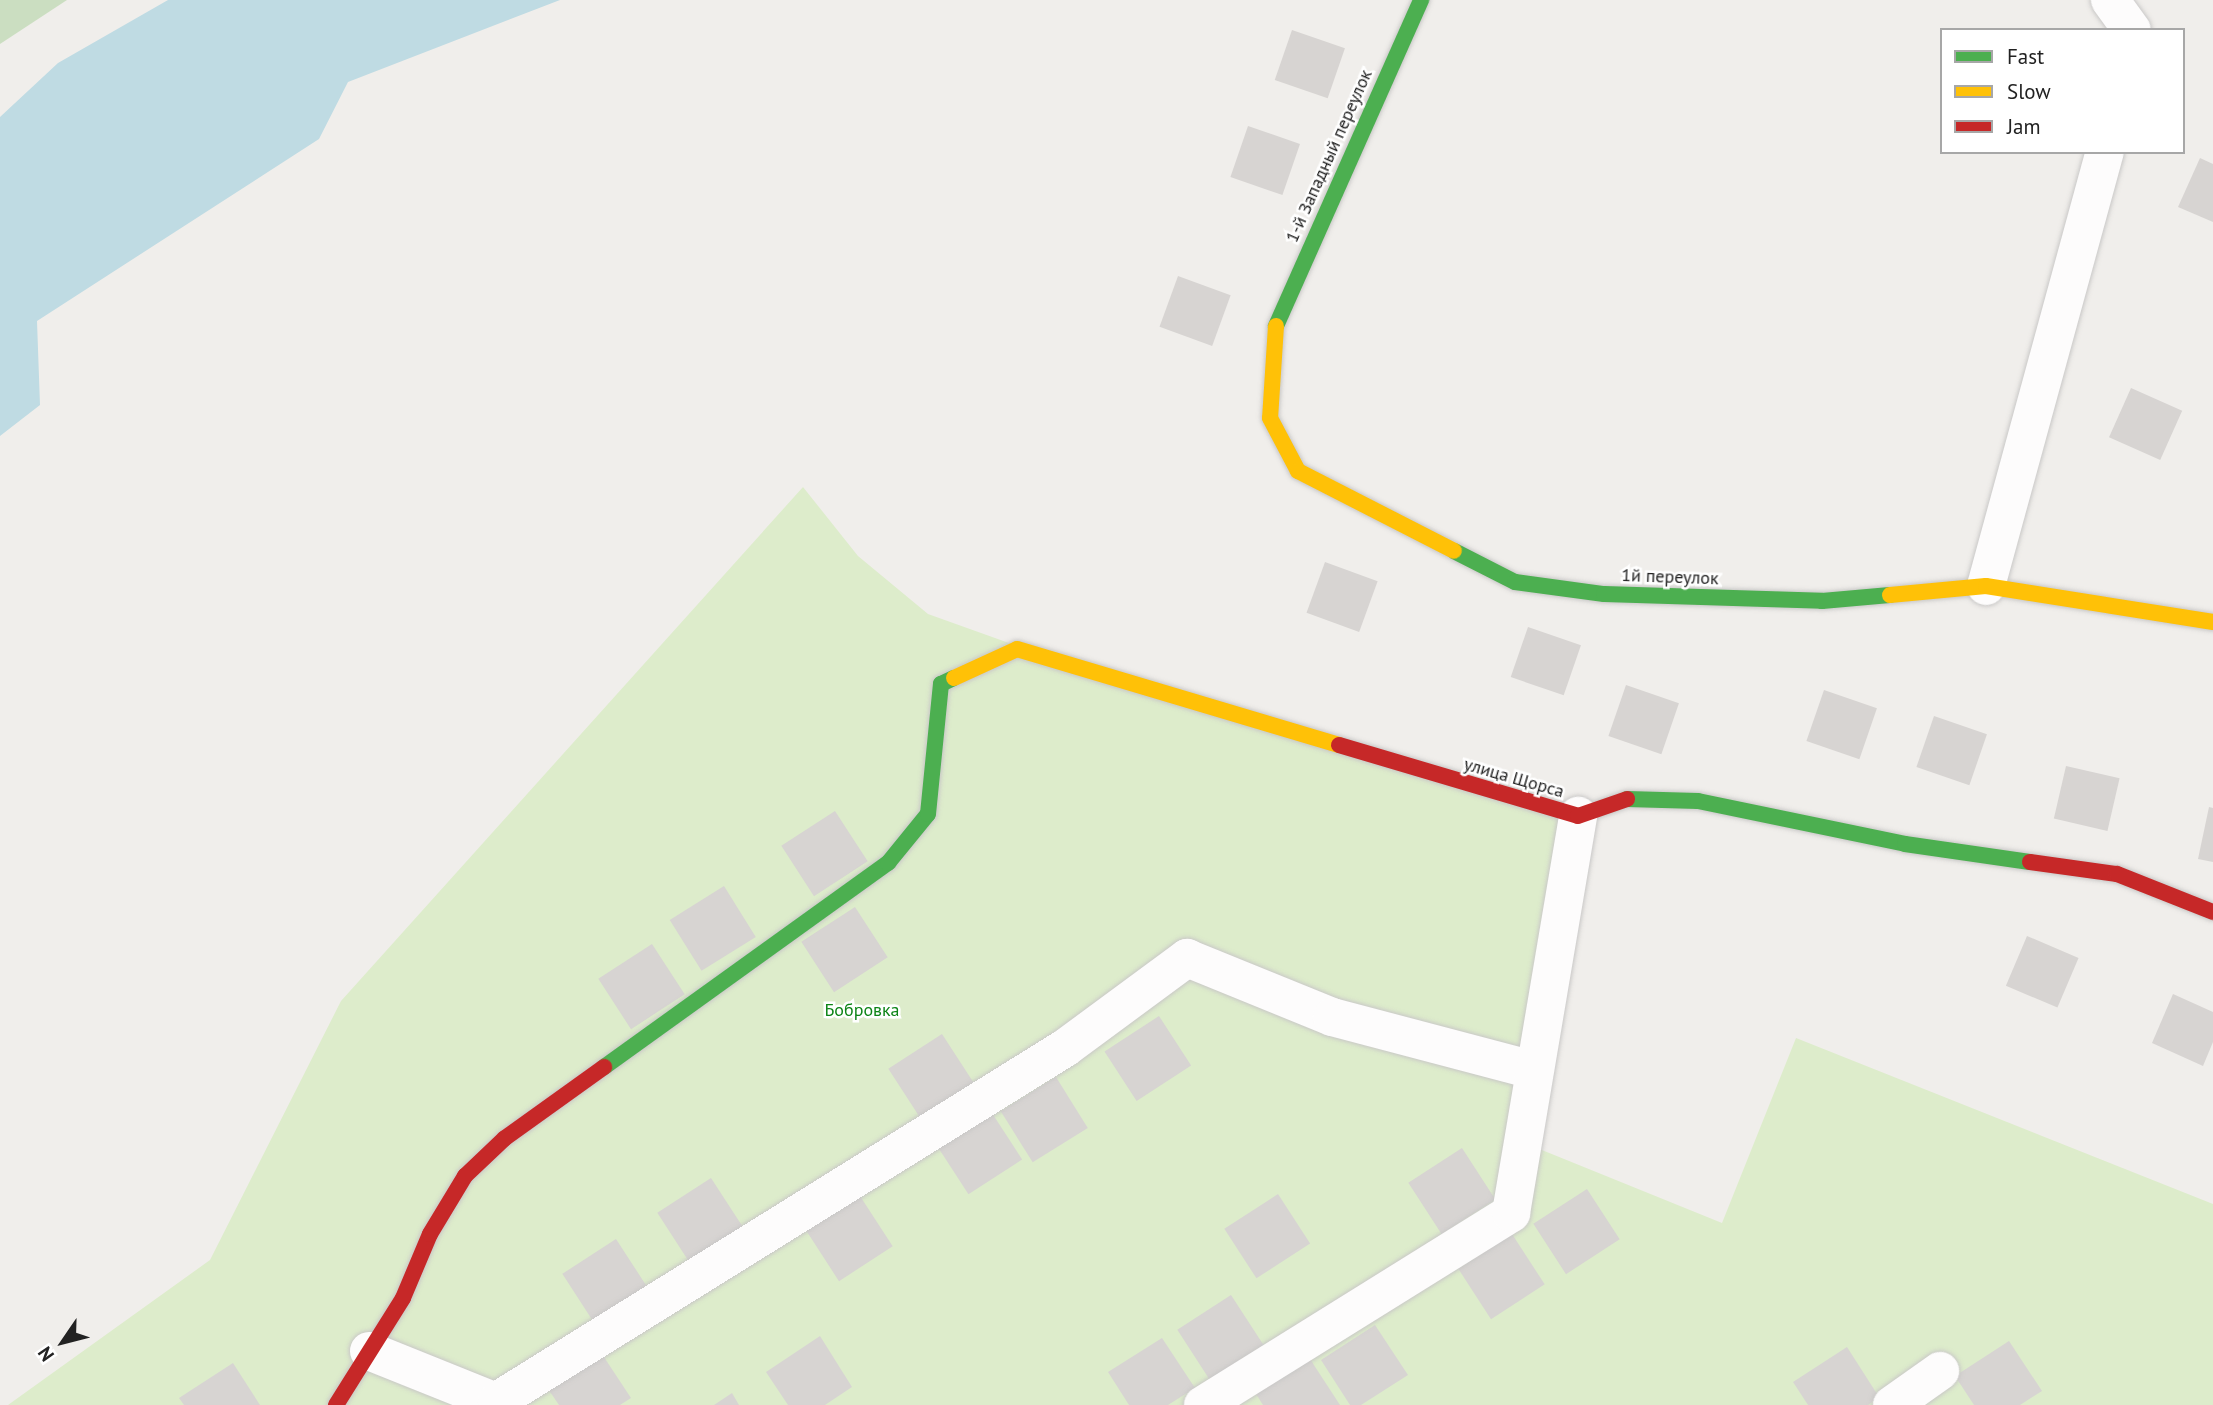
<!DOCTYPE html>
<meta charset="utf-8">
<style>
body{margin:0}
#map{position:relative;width:2213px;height:1405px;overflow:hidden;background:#f0eeeb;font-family:"PT Sans",sans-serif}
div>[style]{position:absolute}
.grass>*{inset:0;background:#ddeccb}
.forest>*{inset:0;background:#cbdec1}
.water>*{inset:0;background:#bfdbe3}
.building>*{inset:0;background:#d7d4d2;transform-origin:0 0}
.roads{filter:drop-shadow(0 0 2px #c9c8c7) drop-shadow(0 0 2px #c9c8c7)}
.street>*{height:38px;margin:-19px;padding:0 19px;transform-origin:19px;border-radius:19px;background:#fdfcfc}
.fast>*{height:16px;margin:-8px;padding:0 8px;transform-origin:8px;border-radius:8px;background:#4caf50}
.slow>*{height:16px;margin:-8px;padding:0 8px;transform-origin:8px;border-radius:8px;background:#ffc107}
.jam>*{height:16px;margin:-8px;padding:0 8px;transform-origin:8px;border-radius:8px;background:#c62828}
span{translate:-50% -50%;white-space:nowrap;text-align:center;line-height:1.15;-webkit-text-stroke:5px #fff;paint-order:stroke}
.street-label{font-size:18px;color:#222}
.park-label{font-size:18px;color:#0c8416}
.legend{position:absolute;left:1940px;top:28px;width:245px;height:126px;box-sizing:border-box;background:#fff;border:2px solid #a7a7a7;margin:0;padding:9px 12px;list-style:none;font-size:21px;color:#222}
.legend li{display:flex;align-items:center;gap:14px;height:35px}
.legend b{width:35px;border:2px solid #a7a7a7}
.north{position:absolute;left:28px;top:1307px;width:70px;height:70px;-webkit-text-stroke:5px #fff;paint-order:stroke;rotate:235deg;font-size:19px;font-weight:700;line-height:28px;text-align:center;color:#222}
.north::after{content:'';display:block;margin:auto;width:24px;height:32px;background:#222;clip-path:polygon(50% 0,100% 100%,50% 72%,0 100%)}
</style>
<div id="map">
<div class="grass">
<i style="clip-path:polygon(803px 487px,858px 556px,928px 614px,1182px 705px,1581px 821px,1515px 1139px,1722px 1223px,1796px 1038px,2213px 1204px,2213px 1405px,8px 1405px,210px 1260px,341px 1001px)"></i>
</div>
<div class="forest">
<i style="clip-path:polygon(0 0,67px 0,0 44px)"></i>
</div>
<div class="water">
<i style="clip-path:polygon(168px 0,560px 0,348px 82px,319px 139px,37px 321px,40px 405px,0 436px,0 117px,58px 63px)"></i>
</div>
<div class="building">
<i style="left:1292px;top:30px;width:56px;height:53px;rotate:19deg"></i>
<i style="left:1248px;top:126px;width:55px;height:54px;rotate:19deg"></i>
<i style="clip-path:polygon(2200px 158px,2213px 164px,2213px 222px,2178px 207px)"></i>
<i style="left:1178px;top:276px;width:56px;height:54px;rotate:20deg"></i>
<i style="left:2131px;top:388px;width:56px;height:54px;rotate:24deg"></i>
<i style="left:1325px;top:562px;width:56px;height:54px;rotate:20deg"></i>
<i style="left:1528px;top:627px;width:56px;height:53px;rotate:19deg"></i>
<i style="left:1626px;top:685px;width:56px;height:54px;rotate:19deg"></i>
<i style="left:1824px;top:690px;width:56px;height:54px;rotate:19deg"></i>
<i style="left:1934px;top:716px;width:56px;height:54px;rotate:19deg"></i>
<i style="left:2066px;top:766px;width:55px;height:54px;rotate:13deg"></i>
<i style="clip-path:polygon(2209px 807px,2213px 808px,2213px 862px,2198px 859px)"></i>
<i style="left:835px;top:811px;width:60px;height:64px;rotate:57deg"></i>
<i style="left:724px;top:886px;width:60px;height:64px;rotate:58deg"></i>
<i style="left:855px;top:907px;width:60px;height:64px;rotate:57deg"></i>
<i style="left:2027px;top:936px;width:56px;height:54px;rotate:23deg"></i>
<i style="left:652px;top:944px;width:60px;height:64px;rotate:57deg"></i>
<i style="clip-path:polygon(2173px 994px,2213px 1012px,2213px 1042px,2203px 1066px,2152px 1043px)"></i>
<i style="left:1159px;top:1016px;width:59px;height:65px;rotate:57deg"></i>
<i style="left:942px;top:1034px;width:59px;height:64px;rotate:57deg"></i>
<i style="left:1056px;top:1077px;width:60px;height:65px;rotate:58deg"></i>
<i style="left:990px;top:1110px;width:59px;height:64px;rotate:57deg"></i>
<i style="left:1462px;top:1148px;width:61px;height:64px;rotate:57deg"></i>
<i style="left:711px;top:1178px;width:60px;height:64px;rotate:57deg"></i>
<i style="left:1587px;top:1189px;width:60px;height:64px;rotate:57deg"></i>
<i style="left:1278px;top:1194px;width:59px;height:64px;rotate:57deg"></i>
<i style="left:860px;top:1196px;width:60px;height:64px;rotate:57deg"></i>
<i style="left:1512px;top:1234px;width:60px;height:64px;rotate:57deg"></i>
<i style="left:616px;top:1239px;width:60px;height:64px;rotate:57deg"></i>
<i style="left:1231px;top:1295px;width:60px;height:64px;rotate:57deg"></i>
<i style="clip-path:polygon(1375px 1325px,1408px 1375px,1361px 1405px,1350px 1405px,1321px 1360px)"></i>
<i style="clip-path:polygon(820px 1336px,852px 1387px,825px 1405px,788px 1405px,766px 1372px)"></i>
<i style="clip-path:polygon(1162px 1338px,1195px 1388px,1168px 1405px,1129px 1405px,1108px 1372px)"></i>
<i style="clip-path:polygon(2009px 1341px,2042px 1391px,2020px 1405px,1974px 1405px,1955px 1376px)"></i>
<i style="clip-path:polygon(1847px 1347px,1879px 1397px,1868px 1405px,1808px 1405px,1793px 1382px)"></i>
<i style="clip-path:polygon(598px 1348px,631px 1398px,620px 1405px,559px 1405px,544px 1383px)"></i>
<i style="clip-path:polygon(1310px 1359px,1340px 1405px,1263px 1405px,1256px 1394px)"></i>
<i style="clip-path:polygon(233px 1363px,260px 1405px,184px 1405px,179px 1398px)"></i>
<i style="clip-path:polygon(732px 1393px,739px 1405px,714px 1405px)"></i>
</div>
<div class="roads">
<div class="street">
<i style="left:2110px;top:0;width:37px;rotate:54deg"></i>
<i style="left:1986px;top:586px;width:450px;rotate:-74.7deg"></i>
<i style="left:369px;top:1351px;width:144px;rotate:21.9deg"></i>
<i style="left:497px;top:1401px;width:669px;rotate:-31.86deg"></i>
<i style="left:1065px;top:1048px;width:152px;rotate:-36.4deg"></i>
<i style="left:1187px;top:958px;width:157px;rotate:22.1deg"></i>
<i style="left:1332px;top:1017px;width:208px;rotate:14.8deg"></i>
<i style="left:1203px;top:1405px;width:363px;rotate:-31.9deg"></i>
<i style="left:1511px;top:1213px;width:403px;rotate:-80.4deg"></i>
<i style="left:1892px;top:1405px;width:59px;rotate:-35.3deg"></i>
</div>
<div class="fast">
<i style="left:1276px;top:326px;width:357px;rotate:-66deg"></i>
<i style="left:1454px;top:551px;width:68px;rotate:26.9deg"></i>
<i style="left:1515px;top:582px;width:90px;rotate:7.7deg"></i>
<i style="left:1604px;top:594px;width:218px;rotate:1.8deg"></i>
<i style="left:1822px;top:601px;width:68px;rotate:-5deg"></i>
<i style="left:1627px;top:799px;width:71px;rotate:1.6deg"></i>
<i style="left:1698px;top:801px;width:211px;rotate:11.7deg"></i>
<i style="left:1905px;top:844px;width:126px;rotate:8.2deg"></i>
<i style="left:604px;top:1067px;width:350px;rotate:-35.7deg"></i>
<i style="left:888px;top:863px;width:63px;rotate:-50.8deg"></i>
<i style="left:928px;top:814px;width:131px;rotate:-84.3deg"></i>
<i style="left:941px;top:684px;width:14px;rotate:-25deg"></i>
</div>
<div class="slow">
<i style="left:1276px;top:326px;width:92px;rotate:93.7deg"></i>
<i style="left:1270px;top:418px;width:60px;rotate:62.2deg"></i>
<i style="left:1298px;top:471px;width:175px;rotate:27.1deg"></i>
<i style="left:1890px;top:595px;width:96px;rotate:-5.4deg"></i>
<i style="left:1986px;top:586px;width:230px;rotate:9deg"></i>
<i style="left:954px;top:678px;width:69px;rotate:-24.7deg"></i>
<i style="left:1017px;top:649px;width:336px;rotate:16.6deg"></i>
</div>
<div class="jam">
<i style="left:1339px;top:745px;width:249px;rotate:16.5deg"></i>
<i style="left:1578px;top:816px;width:52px;rotate:-19.1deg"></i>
<i style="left:2030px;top:862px;width:88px;rotate:7.9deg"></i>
<i style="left:2117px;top:874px;width:103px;rotate:21.6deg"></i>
<i style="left:336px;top:1405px;width:126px;rotate:-57.9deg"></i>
<i style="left:403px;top:1298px;width:69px;rotate:-67.1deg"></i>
<i style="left:430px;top:1234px;width:68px;rotate:-58.9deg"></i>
<i style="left:465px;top:1176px;width:55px;rotate:-43.5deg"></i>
<i style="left:505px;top:1138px;width:122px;rotate:-35.6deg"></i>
</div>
</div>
<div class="street-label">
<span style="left:1329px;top:156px;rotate:-66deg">1-й Западный переулок</span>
<span style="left:1670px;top:577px;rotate:2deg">1й переулок</span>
<span style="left:1514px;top:778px;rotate:16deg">улица Щорса</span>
</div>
<div class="park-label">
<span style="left:862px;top:1010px">Бобровка</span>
</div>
<ul class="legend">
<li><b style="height:9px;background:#4caf50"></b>Fast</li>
<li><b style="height:9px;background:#ffc107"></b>Slow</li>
<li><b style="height:9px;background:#c62828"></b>Jam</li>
</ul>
<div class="north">N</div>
</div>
